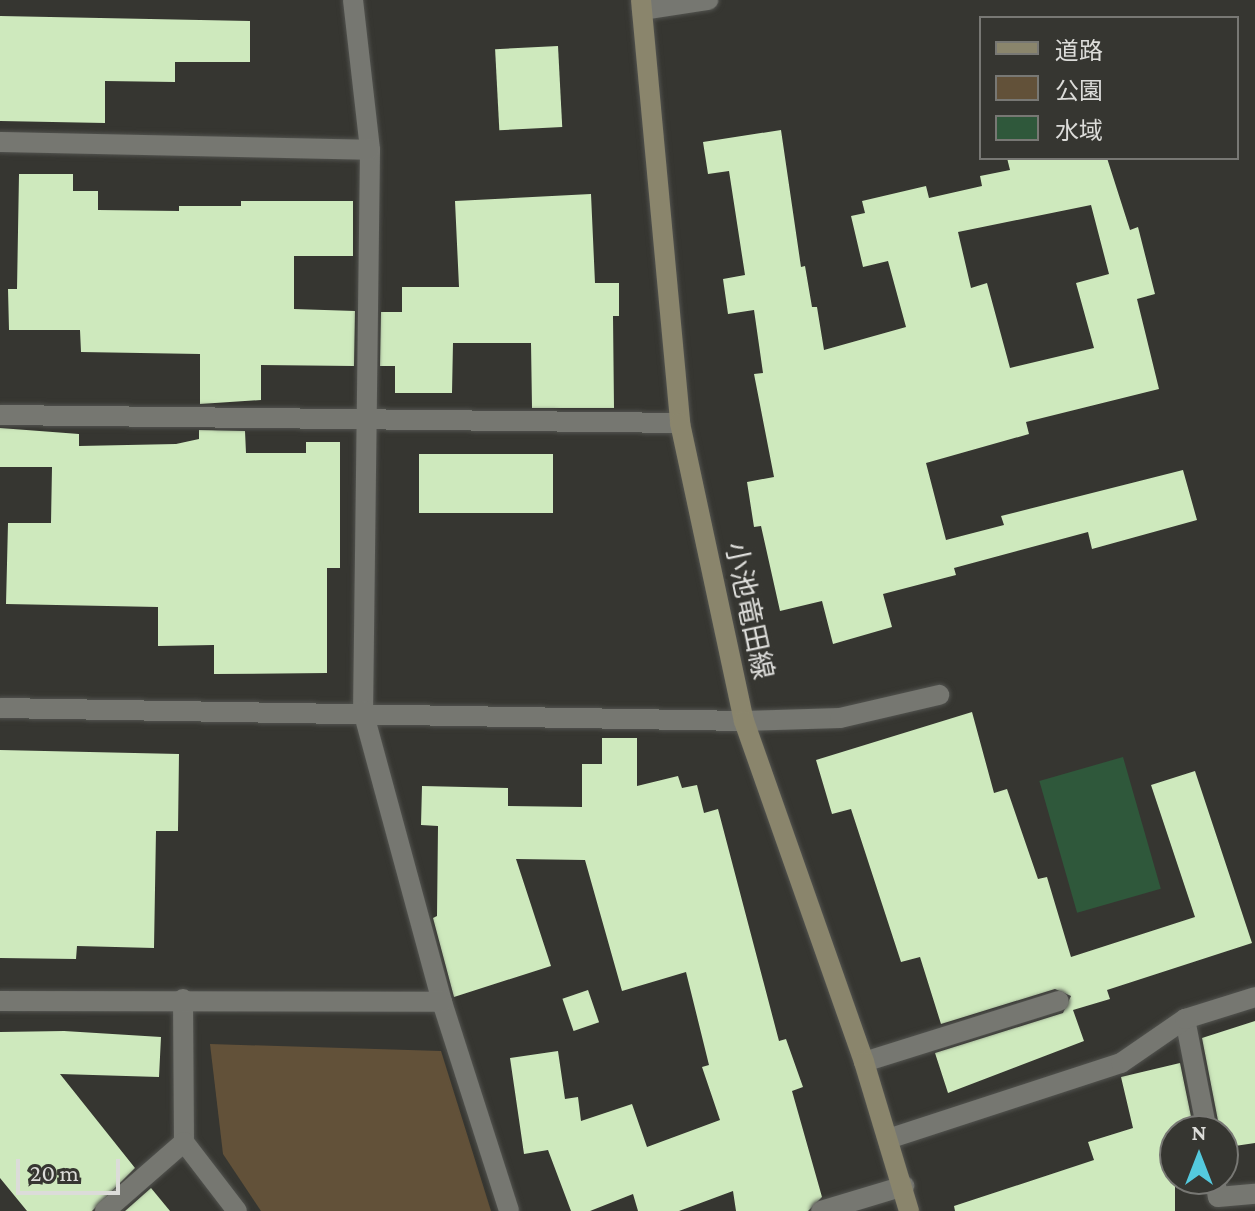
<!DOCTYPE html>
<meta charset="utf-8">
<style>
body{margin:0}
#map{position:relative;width:1255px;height:1211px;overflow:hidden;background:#363631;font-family:"Crimson Pro","Noto Sans JP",serif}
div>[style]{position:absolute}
.green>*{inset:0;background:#625139}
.water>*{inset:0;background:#2f583b;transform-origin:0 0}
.building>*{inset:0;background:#cee9bd;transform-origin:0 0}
.roads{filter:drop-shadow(0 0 2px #52534f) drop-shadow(0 0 2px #52534f)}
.minor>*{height:20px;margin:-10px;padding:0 10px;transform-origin:10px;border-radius:10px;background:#767771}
.tertiary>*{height:20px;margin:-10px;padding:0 10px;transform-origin:10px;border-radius:10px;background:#767771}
.secondary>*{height:20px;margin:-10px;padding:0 10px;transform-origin:10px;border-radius:10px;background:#8a856c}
span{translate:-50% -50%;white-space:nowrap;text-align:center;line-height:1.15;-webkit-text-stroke:8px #363631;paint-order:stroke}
.street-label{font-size:28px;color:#dcdcd9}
.legend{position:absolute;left:979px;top:16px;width:260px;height:144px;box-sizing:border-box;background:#363631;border:2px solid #787874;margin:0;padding:10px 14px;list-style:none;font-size:24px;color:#dcdcd9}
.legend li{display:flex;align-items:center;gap:16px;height:40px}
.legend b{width:40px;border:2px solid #787874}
.north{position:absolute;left:1159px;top:1115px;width:80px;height:80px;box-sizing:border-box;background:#363631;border:2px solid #787874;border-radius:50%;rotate:0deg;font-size:22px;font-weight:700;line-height:32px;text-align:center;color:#dcdcd9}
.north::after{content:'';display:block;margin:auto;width:28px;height:36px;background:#54cade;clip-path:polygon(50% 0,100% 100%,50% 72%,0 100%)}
.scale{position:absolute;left:16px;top:1159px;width:104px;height:36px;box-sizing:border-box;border:4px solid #dcdcd9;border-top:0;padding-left:10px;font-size:24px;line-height:28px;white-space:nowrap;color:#dcdcd9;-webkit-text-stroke:6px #363631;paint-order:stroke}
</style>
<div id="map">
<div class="green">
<i style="clip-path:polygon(210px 1044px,441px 1051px,491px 1211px,261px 1211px,223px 1154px)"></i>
</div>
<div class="water">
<i style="left:1123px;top:757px;width:137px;height:87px;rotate:74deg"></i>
</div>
<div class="building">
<i style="clip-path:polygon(0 16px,250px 21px,250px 62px,175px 62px,175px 82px,105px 81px,105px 123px,0 121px)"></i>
<i style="left:558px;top:46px;width:81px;height:63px;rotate:87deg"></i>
<i style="clip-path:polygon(evenodd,781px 130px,801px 267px,805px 266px,812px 307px,817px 307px,824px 350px,906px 327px,888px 261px,863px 267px,851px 216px,865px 213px,862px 201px,926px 186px,929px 198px,982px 186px,980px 176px,1010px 170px,1007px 158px,1107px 158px,1130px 230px,1138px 227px,1155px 294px,1137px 299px,1159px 389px,1026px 422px,1029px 434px,926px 463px,946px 540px,1004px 525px,1001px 516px,1183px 470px,1197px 520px,1092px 549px,1088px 532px,954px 568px,956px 575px,883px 594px,892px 627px,833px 644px,822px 601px,780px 611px,761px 526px,754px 527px,747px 482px,774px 477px,754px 374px,763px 373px,754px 310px,728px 314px,723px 279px,745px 275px,729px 171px,708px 174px,703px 142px,781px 130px,1091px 205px,1109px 274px,1076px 283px,1094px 348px,1010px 368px,987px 283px,971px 288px,958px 232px,1091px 205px)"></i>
<i style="clip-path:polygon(19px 174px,73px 174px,73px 191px,98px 191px,98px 210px,179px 211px,179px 206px,241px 206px,241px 201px,353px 201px,353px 256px,294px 256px,294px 309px,355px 311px,354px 366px,261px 365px,261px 400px,200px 404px,200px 354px,81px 352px,80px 330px,9px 330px,8px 289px,17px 289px)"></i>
<i style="clip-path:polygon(591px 194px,595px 283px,619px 283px,619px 316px,613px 316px,614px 408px,532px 408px,531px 343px,453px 343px,452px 393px,395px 393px,395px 366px,380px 366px,381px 312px,402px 312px,402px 287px,459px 287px,455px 201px)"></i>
<i style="clip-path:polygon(0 428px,79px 434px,79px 446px,176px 444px,199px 439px,199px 430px,245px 431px,246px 453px,306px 453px,306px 442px,340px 442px,340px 568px,327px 568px,327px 673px,214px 674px,214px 645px,158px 646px,158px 607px,6px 604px,8px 523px,51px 523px,52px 467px,0 467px)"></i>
<i style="left:419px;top:454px;width:134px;height:59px"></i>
<i style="clip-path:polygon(972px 712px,994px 793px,1007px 789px,1038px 879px,1047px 877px,1071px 957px,1195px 917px,1151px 785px,1195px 771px,1252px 943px,1107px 990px,1110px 999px,1073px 1010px,1084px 1041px,948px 1093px,935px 1053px,1063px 1013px,1071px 996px,1055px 989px,941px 1024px,920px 957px,901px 962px,851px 809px,832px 814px,816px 760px)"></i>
<i style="clip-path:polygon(602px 738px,637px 738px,637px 786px,678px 776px,682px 788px,697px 785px,704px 813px,718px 809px,779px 1041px,786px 1039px,803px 1087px,792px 1091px,822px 1197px,808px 1211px,736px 1211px,733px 1191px,679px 1211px,638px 1211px,633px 1194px,590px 1211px,571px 1211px,548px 1150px,524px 1154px,510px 1058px,558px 1051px,565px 1099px,578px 1097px,581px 1121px,632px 1104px,647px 1147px,720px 1120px,702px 1067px,709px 1065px,686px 972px,622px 991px,585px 860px,516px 859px,551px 966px,454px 997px,433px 918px,437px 916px,438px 826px,421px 825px,422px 786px,508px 788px,508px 806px,582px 807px,582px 764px,602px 764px)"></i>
<i style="clip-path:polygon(0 750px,179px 754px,178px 831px,156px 831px,154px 948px,77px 946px,76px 959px,0 958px)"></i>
<i style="left:588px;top:990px;width:34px;height:27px;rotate:71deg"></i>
<i style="clip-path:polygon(1255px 1021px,1255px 1143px,1228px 1147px,1226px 1131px,1220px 1131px,1202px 1038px)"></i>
<i style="clip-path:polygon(64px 1031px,161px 1037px,159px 1077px,60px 1074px,135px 1168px,92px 1211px,27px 1211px,0 1178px,0 1032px)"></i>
<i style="clip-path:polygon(1180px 1063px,1194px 1131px,1175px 1131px,1175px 1211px,955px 1211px,954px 1206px,1094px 1160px,1088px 1142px,1133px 1128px,1121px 1077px)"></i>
<i style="clip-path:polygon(151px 1188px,170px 1211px,125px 1211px)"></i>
</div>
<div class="roads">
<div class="minor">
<i style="left:353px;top:0;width:151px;rotate:83.5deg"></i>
<i style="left:370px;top:150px;width:561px;rotate:90.71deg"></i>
<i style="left:363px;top:711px;width:302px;rotate:74.8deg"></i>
<i style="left:442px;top:1002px;width:219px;rotate:72.2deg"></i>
<i style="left:642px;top:10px;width:67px;rotate:-8.6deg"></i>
<i style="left:0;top:142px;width:370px;rotate:1.2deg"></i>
<i style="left:0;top:415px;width:680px;rotate:0.67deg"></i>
<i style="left:744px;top:721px;width:96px;rotate:-1.8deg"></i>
<i style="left:840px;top:718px;width:102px;rotate:-13.1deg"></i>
<i style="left:183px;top:999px;width:143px;rotate:89.6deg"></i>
<i style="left:184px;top:1142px;width:87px;rotate:52.5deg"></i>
<i style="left:0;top:1001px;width:442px;rotate:0.1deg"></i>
<i style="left:1185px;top:1019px;width:114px;rotate:78.9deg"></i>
<i style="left:864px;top:1062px;width:204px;rotate:-17.4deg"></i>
<i style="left:888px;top:1139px;width:245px;rotate:-18.1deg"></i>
<i style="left:1121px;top:1063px;width:78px;rotate:-34.5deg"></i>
<i style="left:1185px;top:1019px;width:73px;rotate:-17.4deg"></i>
<i style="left:1215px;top:1179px;width:18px;rotate:81deg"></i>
<i style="left:1218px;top:1197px;width:37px;rotate:-5deg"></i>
<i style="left:105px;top:1211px;width:105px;rotate:-41.1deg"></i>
<i style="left:821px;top:1211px;width:87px;rotate:-16.8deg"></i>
</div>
<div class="tertiary">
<i style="left:0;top:708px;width:744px;rotate:1deg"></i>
</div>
<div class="secondary">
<i style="left:641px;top:0;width:425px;rotate:84.7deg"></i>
<i style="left:680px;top:423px;width:305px;rotate:77.9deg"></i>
<i style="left:744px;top:721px;width:361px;rotate:70.6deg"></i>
<i style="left:864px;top:1062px;width:156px;rotate:73.2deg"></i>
</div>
</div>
<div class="street-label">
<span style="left:749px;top:611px;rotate:78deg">小池竜田線</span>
</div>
<ul class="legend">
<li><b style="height:10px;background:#8a856c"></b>道路</li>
<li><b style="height:22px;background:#625139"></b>公園</li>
<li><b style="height:22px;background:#2f583b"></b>水域</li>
</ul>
<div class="north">N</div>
<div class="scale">20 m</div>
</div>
